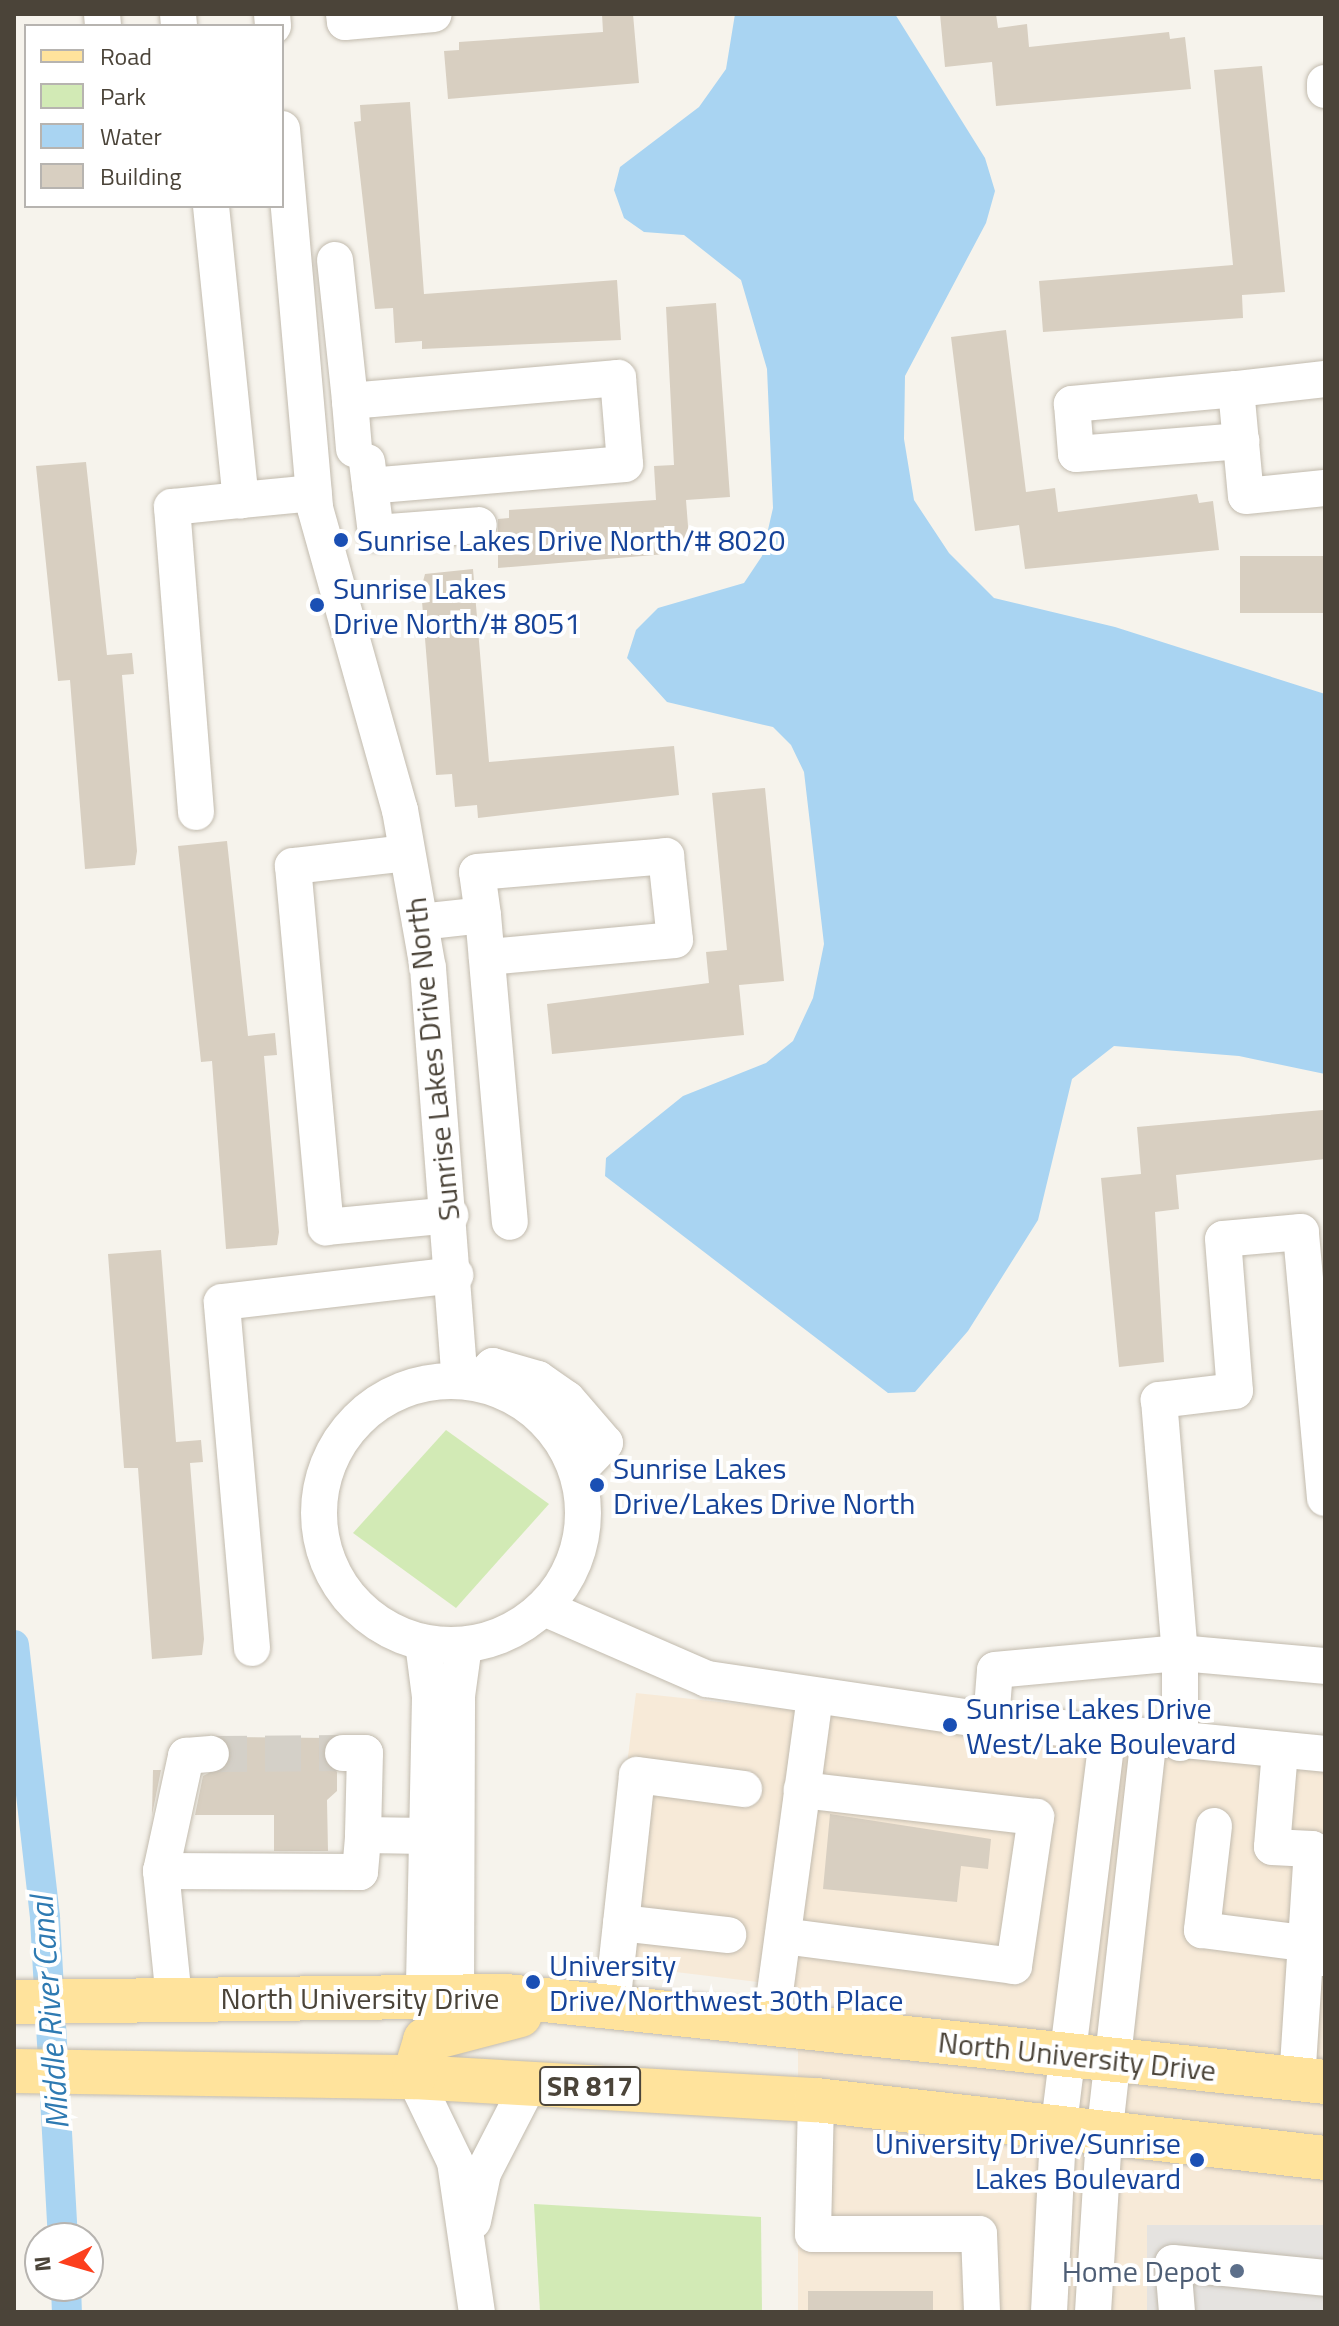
<!DOCTYPE html>
<style>
body{margin:0}
#map{position:relative;width:1339px;height:2326px;overflow:hidden;background:#f6f3ec;font-family:"Titillium Web",sans-serif}
div>[style]{position:absolute}
.commercial>*{inset:0;background:#f7ead8}
.green>*{inset:0;background:#d2eab5}
.parking>*{inset:0;background:#e5e3e0;transform-origin:0 0}
.water>*{inset:0;background:#a9d4f2}
.canal>*{height:30px;margin:-15px;padding:0 15px;transform-origin:15px;border-radius:15px;background:#a9d4f2}
.building>*{inset:0;background:#d8cfc1;transform-origin:0 0}
.minor-tunnel>*{height:36px;margin-top:-18px;transform-origin:0;background:repeating-linear-gradient(90deg,#d4d0c8 0 36px,transparent 0 54px)}
.roads{filter:drop-shadow(0 0 2px #c2bbae) drop-shadow(0 0 2px #c2bbae)}
.minor>*{height:36px;margin:-18px;padding:0 18px;transform-origin:18px;border-radius:18px;background:#fff}
.minor>.ring{margin:-18px;padding:0;box-sizing:content-box;background:none;border:36px solid #fff;border-radius:50%}
.major>*{height:44px;margin:-22px;padding:0 22px;transform-origin:22px;border-radius:22px;background:#ffe39c}
.dots>*{width:22px;height:22px;translate:-50% -50%;box-sizing:border-box;border:4px solid #fff;border-radius:50%}
span{translate:-50% -50%;white-space:nowrap;text-align:center;line-height:1.15;-webkit-text-stroke:8px #fff;paint-order:stroke}
.shield-label span{padding:2px 6px;background:#fff;border:2px solid;border-radius:6px;-webkit-text-stroke-width:0}
.shield-label{font-size:28px;color:#4b4439;font-weight:700}
.transit-label{font-size:30px;color:#164399}
.left{translate:0 -50%;text-align:left}
.right{translate:-100% -50%;text-align:right}
.street-label{font-size:30px;color:#4b4439}
.service-label{font-size:30px;color:#4e5e75}
.water-label{font-size:32px;color:#2e7ab2;font-style:italic}
.frame{position:absolute;inset:0;border:16px solid #4b4439;pointer-events:none}
.legend{position:absolute;left:24px;top:24px;width:260px;height:184px;box-sizing:border-box;background:#fff;border:2px solid #b7b4b0;margin:0;padding:10px 14px;list-style:none;font-size:24px;color:#4b4439}
.legend li{display:flex;align-items:center;gap:16px;height:40px}
.legend b{width:40px;border:2px solid #b7b4b0}
.north{position:absolute;left:24px;top:2222px;width:80px;height:80px;box-sizing:border-box;background:#fff;border:2px solid #b7b4b0;border-radius:50%;rotate:265deg;font-size:22px;font-weight:700;line-height:32px;text-align:center;color:#4b4439}
.north::after{content:'';display:block;margin:auto;width:28px;height:36px;background:#fc3f1d;clip-path:polygon(50% 0,100% 100%,50% 72%,0 100%)}
</style>
<div id="map">
<div class="commercial">
<i style="clip-path:polygon(636px 1693px,1325px 1767px,1325px 2312px,798px 2312px,798px 1987px,602px 1963px)"></i>
</div>
<div class="green">
<i style="clip-path:polygon(446px 1430px,549px 1504px,456px 1608px,353px 1533px)"></i>
<i style="clip-path:polygon(534px 2204px,761px 2217px,762px 2312px,540px 2312px)"></i>
</div>
<div class="parking">
<i style="left:1325px;top:2225px;width:87px;height:178px;rotate:90deg"></i>
</div>
<div class="water">
<i style="clip-path:polygon(735px 14px,895px 14px,985px 158px,995px 191px,986px 223px,905px 376px,904px 439px,914px 500px,949px 553px,994px 598px,1115px 627px,1325px 694px,1325px 1074px,1239px 1056px,1114px 1046px,1072px 1079px,1038px 1220px,968px 1331px,915px 1392px,888px 1393px,605px 1176px,606px 1158px,683px 1096px,766px 1063px,793px 1041px,813px 998px,824px 944px,804px 772px,791px 745px,773px 727px,667px 702px,627px 658px,636px 630px,658px 608px,744px 583px,762px 556px,773px 508px,767px 369px,741px 280px,684px 235px,644px 232px,624px 218px,614px 190px,620px 167px,699px 107px,726px 69px)"></i>
</div>
<div class="canal">
<i style="left:14px;top:1645px;width:275px;rotate:83.5deg"></i>
<i style="left:45px;top:1918px;width:321px;rotate:86.8deg"></i>
<i style="left:66px;top:2286px;width:26px;rotate:88deg"></i>
</div>
<div class="building">
<i style="clip-path:polygon(602px 14px,633px 14px,639px 83px,448px 99px,444px 51px,459px 50px,459px 42px,603px 32px)"></i>
<i style="clip-path:polygon(940px 14px,996px 14px,998px 28px,1027px 24px,1029px 47px,1169px 32px,1170px 39px,1185px 37px,1191px 89px,996px 106px,992px 62px,945px 67px)"></i>
<i style="clip-path:polygon(1262px 66px,1285px 292px,1242px 295px,1243px 318px,1043px 332px,1039px 281px,1233px 265px,1214px 70px)"></i>
<i style="clip-path:polygon(410px 102px,424px 294px,617px 280px,621px 340px,422px 349px,422px 341px,395px 343px,393px 308px,375px 309px,354px 122px,361px 121px,360px 105px)"></i>
<i style="clip-path:polygon(716px 303px,730px 497px,686px 500px,690px 552px,498px 568px,498px 519px,509px 518px,509px 510px,656px 500px,654px 466px,674px 465px,666px 307px)"></i>
<i style="clip-path:polygon(1006px 330px,1026px 492px,1055px 488px,1058px 512px,1197px 494px,1199px 503px,1213px 501px,1219px 550px,1025px 569px,1019px 525px,975px 531px,951px 337px)"></i>
<i style="clip-path:polygon(86px 462px,107px 655px,132px 653px,134px 674px,122px 675px,137px 851px,135px 865px,85px 869px,70px 680px,58px 681px,36px 466px)"></i>
<i style="left:1325px;top:556px;width:57px;height:85px;rotate:90deg"></i>
<i style="clip-path:polygon(473px 569px,489px 762px,674px 746px,679px 795px,478px 818px,477px 805px,455px 807px,452px 774px,436px 775px,421px 589px,425px 574px)"></i>
<i style="clip-path:polygon(765px 788px,784px 981px,739px 985px,744px 1035px,552px 1054px,547px 1004px,709px 983px,706px 952px,727px 950px,712px 793px)"></i>
<i style="clip-path:polygon(227px 841px,248px 1036px,275px 1033px,277px 1055px,264px 1056px,279px 1232px,277px 1245px,226px 1249px,212px 1061px,201px 1062px,178px 846px)"></i>
<i style="clip-path:polygon(1323px 1110px,1325px 1159px,1176px 1175px,1179px 1209px,1155px 1212px,1164px 1362px,1119px 1367px,1101px 1178px,1141px 1174px,1137px 1127px)"></i>
<i style="clip-path:polygon(161px 1250px,176px 1442px,201px 1440px,203px 1462px,190px 1463px,204px 1639px,202px 1655px,152px 1659px,138px 1468px,124px 1468px,108px 1254px)"></i>
<i style="clip-path:polygon(222px 1737px,330px 1738px,322px 1754px,337px 1772px,337px 1791px,327px 1800px,328px 1851px,274px 1851px,274px 1815px,195px 1815px,203px 1776px,230px 1762px)"></i>
<i style="clip-path:polygon(153px 1770px,161px 1770px,152px 1815px)"></i>
<i style="clip-path:polygon(830px 1814px,991px 1839px,988px 1869px,961px 1866px,957px 1902px,823px 1889px)"></i>
<i style="left:808px;top:2291px;width:125px;height:21px"></i>
</div>
<div class="minor-tunnel">
<i style="left:211px;top:1754px;width:132px;rotate:-0.4deg"></i>
</div>
<div class="roads">
<div class="minor">
<i style="left:102px;top:14px;width:12px;rotate:85deg"></i>
<i style="left:178px;top:14px;width:12px;rotate:85deg"></i>
<i style="left:272px;top:14px;width:12px;rotate:85deg"></i>
<i style="left:344px;top:14px;width:8px;rotate:83deg"></i>
<i style="left:345px;top:22px;width:89px;rotate:-5.1deg"></i>
<i style="left:1325px;top:83px;width:7px;rotate:90deg"></i>
<i style="left:282px;top:129px;width:380px;rotate:85deg"></i>
<i style="left:315px;top:508px;width:314px;rotate:74.3deg"></i>
<i style="left:400px;top:810px;width:160px;rotate:80deg"></i>
<i style="left:428px;top:968px;width:413px;rotate:85.6deg"></i>
<i style="left:211px;top:206px;width:296px;rotate:84.2deg"></i>
<i style="left:241px;top:500px;width:73px;rotate:-5.5deg"></i>
<i style="left:335px;top:260px;width:142px;rotate:83.9deg"></i>
<i style="left:1325px;top:379px;width:90px;rotate:173.6deg"></i>
<i style="left:1236px;top:389px;width:107px;rotate:84.7deg"></i>
<i style="left:1246px;top:496px;width:79px;rotate:-5.8deg"></i>
<i style="left:1236px;top:389px;width:165px;rotate:174.8deg"></i>
<i style="left:1072px;top:404px;width:50px;rotate:85.4deg"></i>
<i style="left:1076px;top:454px;width:166px;rotate:-4.5deg"></i>
<i style="left:354px;top:449px;width:48px;rotate:-94.8deg"></i>
<i style="left:350px;top:401px;width:269px;rotate:-4.9deg"></i>
<i style="left:618px;top:378px;width:86px;rotate:85.3deg"></i>
<i style="left:625px;top:464px;width:256px;rotate:175.1deg"></i>
<i style="left:367px;top:462px;width:72px;rotate:82.8deg"></i>
<i style="left:376px;top:533px;width:103px;rotate:-4.4deg"></i>
<i style="left:196px;top:812px;width:306px;rotate:-94.5deg"></i>
<i style="left:172px;top:507px;width:69px;rotate:-5.8deg"></i>
<i style="left:407px;top:853px;width:115px;rotate:173.5deg"></i>
<i style="left:293px;top:866px;width:363px;rotate:84.8deg"></i>
<i style="left:326px;top:1227px;width:125px;rotate:-5.5deg"></i>
<i style="left:483px;top:915px;width:43px;rotate:-97.9deg"></i>
<i style="left:477px;top:872px;width:190px;rotate:-4.8deg"></i>
<i style="left:666px;top:856px;width:84px;rotate:83.9deg"></i>
<i style="left:675px;top:940px;width:189px;rotate:174.8deg"></i>
<i style="left:420px;top:922px;width:63px;rotate:-6.3deg"></i>
<i style="left:483px;top:915px;width:308px;rotate:85deg"></i>
<i style="left:483px;top:1376px;width:14px;rotate:-45deg"></i>
<i style="left:493px;top:1366px;width:47px;rotate:16.1deg"></i>
<i style="left:538px;top:1379px;width:35px;rotate:35deg"></i>
<i style="left:567px;top:1399px;width:58px;rotate:49.2deg"></i>
<i style="left:605px;top:1443px;width:40px;rotate:134deg"></i>
<i class="ring" style="left:319px;top:1381px;width:228px;height:228px"></i>
<i style="left:1325px;top:1498px;width:267px;rotate:-95.2deg"></i>
<i style="left:1301px;top:1232px;width:78px;rotate:174.9deg"></i>
<i style="left:1223px;top:1239px;width:152px;rotate:85.5deg"></i>
<i style="left:1235px;top:1391px;width:77px;rotate:173.2deg"></i>
<i style="left:1159px;top:1400px;width:254px;rotate:85.3deg"></i>
<i style="left:1180px;top:1653px;width:146px;rotate:5.1deg"></i>
<i style="left:544px;top:1608px;width:178px;rotate:23.5deg"></i>
<i style="left:707px;top:1679px;width:287px;rotate:8.4deg"></i>
<i style="left:991px;top:1721px;width:336px;rotate:5.6deg"></i>
<i style="left:423px;top:1643px;width:54px;rotate:82.6deg"></i>
<i style="left:430px;top:1697px;width:298px;rotate:91.2deg"></i>
<i style="left:252px;top:1648px;width:347px;rotate:-95deg"></i>
<i style="left:222px;top:1302px;width:235px;rotate:-6.6deg"></i>
<i style="left:991px;top:1721px;width:51px;rotate:-85.5deg"></i>
<i style="left:995px;top:1670px;width:186px;rotate:-5.3deg"></i>
<i style="left:1180px;top:1653px;width:90px;rotate:90deg"></i>
<i style="left:1280px;top:1751px;width:96px;rotate:94.8deg"></i>
<i style="left:1272px;top:1847px;width:40px;rotate:2.9deg"></i>
<i style="left:1312px;top:1849px;width:231px;rotate:93.7deg"></i>
<i style="left:343px;top:1753px;width:22px"></i>
<i style="left:365px;top:1753px;width:82px;rotate:91.4deg"></i>
<i style="left:1214px;top:1826px;width:105px;rotate:96.6deg"></i>
<i style="left:1202px;top:1930px;width:103px;rotate:7.3deg"></i>
<i style="left:1304px;top:1943px;width:25px;rotate:37deg"></i>
<i style="left:161px;top:1871px;width:199px;rotate:0.3deg"></i>
<i style="left:360px;top:1872px;width:37px;rotate:-85deg"></i>
<i style="left:363px;top:1835px;width:66px;rotate:0.9deg"></i>
<i style="left:621px;top:1923px;width:108px;rotate:6.4deg"></i>
<i style="left:783px;top:1936px;width:233px;rotate:7.4deg"></i>
<i style="left:1014px;top:1966px;width:151px;rotate:-81.6deg"></i>
<i style="left:1036px;top:1817px;width:236px;rotate:-173.4deg"></i>
<i style="left:456px;top:1995px;width:299px;rotate:-89.8deg"></i>
<i style="left:457px;top:1696px;width:51px;rotate:-82.2deg"></i>
<i style="left:174px;top:1999px;width:129px;rotate:-95.8deg"></i>
<i style="left:161px;top:1871px;width:118px;rotate:-77.7deg"></i>
<i style="left:186px;top:1756px;width:25px;rotate:-5deg"></i>
<i style="left:612px;top:2006px;width:232px;rotate:-83.8deg"></i>
<i style="left:637px;top:1775px;width:108px;rotate:7.5deg"></i>
<i style="left:771px;top:2022px;width:329px;rotate:-82.3deg"></i>
<i style="left:414px;top:2077px;width:94px;rotate:64.2deg"></i>
<i style="left:455px;top:2162px;width:152px;rotate:81.7deg"></i>
<i style="left:816px;top:2100px;width:134px;rotate:91.3deg"></i>
<i style="left:813px;top:2234px;width:166px"></i>
<i style="left:979px;top:2234px;width:78px;rotate:87.8deg"></i>
<i style="left:473px;top:2221px;width:49px;rotate:-78.2deg"></i>
<i style="left:483px;top:2173px;width:102px;rotate:-62.7deg"></i>
<i style="left:1049px;top:2312px;width:180px;rotate:-87.1deg"></i>
<i style="left:1058px;top:2132px;width:402px;rotate:-82.9deg"></i>
<i style="left:1093px;top:2312px;width:175px;rotate:-86.4deg"></i>
<i style="left:1104px;top:2137px;width:402px;rotate:-83.6deg"></i>
<i style="left:1177px;top:2312px;width:49px;rotate:-94.7deg"></i>
<i style="left:1173px;top:2263px;width:153px;rotate:5.6deg"></i>
</div>
<div class="major">
<i style="left:14px;top:2002px;width:492px;rotate:-0.7deg"></i>
<i style="left:506px;top:1996px;width:824px;rotate:5.99deg"></i>
<i style="left:14px;top:2071px;width:400px;rotate:0.9deg"></i>
<i style="left:414px;top:2077px;width:403px;rotate:3.3deg"></i>
<i style="left:816px;top:2100px;width:512px;rotate:6.5deg"></i>
<i style="left:414px;top:2077px;width:39px;rotate:-73deg"></i>
<i style="left:425px;top:2040px;width:98px;rotate:-14.7deg"></i>
</div>
</div>
<div class="dots">
<i style="left:341px;top:540px;background:#1a4fb4"></i>
<i style="left:317px;top:605px;background:#1a4fb4"></i>
<i style="left:597px;top:1485px;background:#1a4fb4"></i>
<i style="left:950px;top:1725px;background:#1a4fb4"></i>
<i style="left:533px;top:1982px;background:#1a4fb4"></i>
<i style="left:1197px;top:2160px;background:#1a4fb4"></i>
<i style="left:1237px;top:2271px;background:#5c6f8a"></i>
</div>
<div class="shield-label">
<span style="left:590px;top:2086px">SR 817</span>
</div>
<div class="transit-label">
<span class="left" style="left:357px;top:540px">Sunrise Lakes Drive North/# 8020</span>
<span class="left" style="left:333px;top:605px">Sunrise Lakes<br>Drive North/# 8051</span>
<span class="left" style="left:613px;top:1485px">Sunrise Lakes<br>Drive/Lakes Drive North</span>
<span class="left" style="left:966px;top:1725px">Sunrise Lakes Drive<br>West/Lake Boulevard</span>
<span class="left" style="left:549px;top:1982px">University<br>Drive/Northwest 30th Place</span>
<span class="right" style="left:1181px;top:2160px">University Drive/Sunrise<br>Lakes Boulevard</span>
</div>
<div class="street-label">
<span style="left:432px;top:1059px;rotate:-96deg">Sunrise Lakes Drive North</span>
<span style="left:360px;top:1998px">North University Drive</span>
<span style="left:1077px;top:2056px;rotate:6deg">North University Drive</span>
</div>
<div class="service-label">
<span class="right" style="left:1221px;top:2271px">Home Depot</span>
</div>
<div class="water-label">
<span style="left:49px;top:2013px;rotate:-94deg">Middle River Canal</span>
</div>
<div class="frame"></div>
<ul class="legend">
<li><b style="height:10px;background:#ffe39c"></b>Road</li>
<li><b style="height:22px;background:#d2eab5"></b>Park</li>
<li><b style="height:22px;background:#a9d4f2"></b>Water</li>
<li><b style="height:22px;background:#d8cfc1"></b>Building</li>
</ul>
<div class="north">N</div>
</div>
